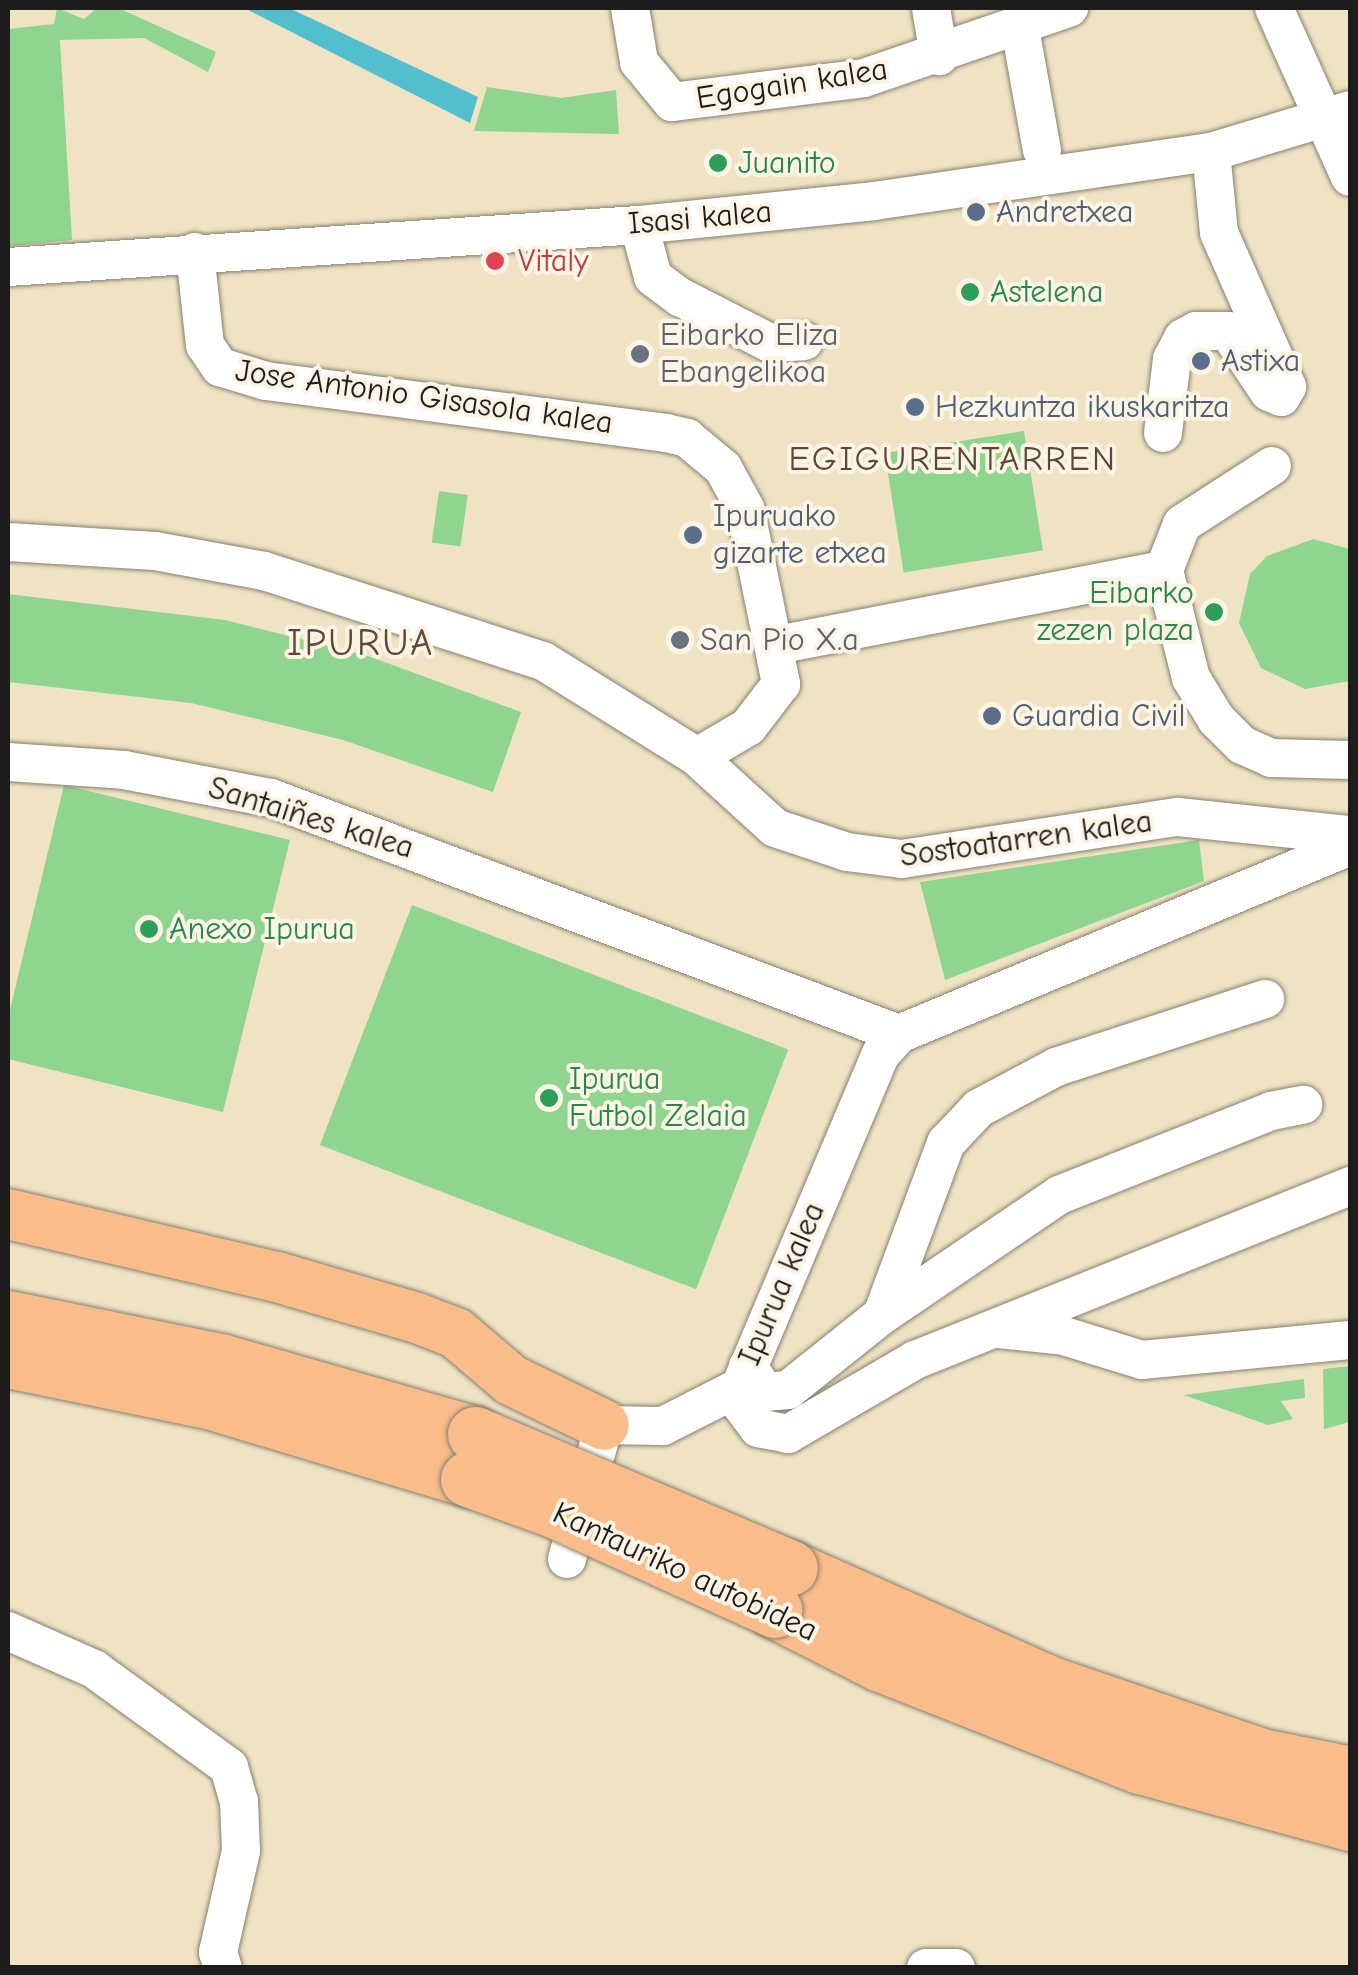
<!DOCTYPE html>
<meta charset="utf-8">
<style>
body{margin:0}
#map{position:relative;width:1358px;height:1975px;overflow:hidden;background:#f0e3c4;font-family:"Comic Neue",sans-serif}
div>[style]{position:absolute}
.green>*{inset:0;background:#90d58f;transform-origin:0 0}
.water>*{inset:0;background:#53bece}
.roads{filter:drop-shadow(0 0 2px #868070) drop-shadow(0 0 2px #868070)}
.minor>*{height:38px;margin:-19px;padding:0 19px;transform-origin:19px;border-radius:19px;background:#fff}
.major>*{height:50px;margin:-25px;padding:0 25px;transform-origin:25px;border-radius:25px;background:#f9bc8a}
.highway>*{height:55px;margin:-27.5px;padding:0 27.5px;transform-origin:27.5px;border-radius:27.5px;background:#f9bc8a}
.bridges{filter:drop-shadow(0 0 2px #868070) drop-shadow(0 0 2px #868070)}
.highway-bridge>*{height:55px;margin:-27.5px;padding:0 27.5px;transform-origin:27.5px;border-radius:27.5px;background:#f9bc8a}
.dots>*{width:28px;height:28px;translate:-50% -50%;box-sizing:border-box;border:5px solid #fcf5e5;border-radius:50%}
span{translate:-50% -50%;white-space:nowrap;text-align:center;line-height:1.15;-webkit-text-stroke:8px #fcf5e5;paint-order:stroke}
.street-label{font-size:32px;color:#1c1c1c}
.leisure-label{font-size:32px;color:#27864d}
.left{translate:0 -50%;text-align:left}
.right{translate:-100% -50%;text-align:right}
.service-label{font-size:32px;color:#4e5e75}
.health-label{font-size:32px;color:#be3a42}
.worship-label{font-size:32px;color:#5b616d}
.neighbourhood-label{font-size:35px;color:#5e4638;letter-spacing:2.5px}
.quarter-label{font-size:38px;color:#5e4638;letter-spacing:2.5px}
.frame{position:absolute;inset:0;border:10px solid #1c1c1c;pointer-events:none}
</style>
<div id="map">
<div class="green">
<i style="clip-path:polygon(57px 8px,84px 19px,97px 8px,118px 8px,216px 52px,208px 72px,144px 38px,60px 40px,72px 240px,8px 246px,8px 29px,54px 24px)"></i>
<i style="clip-path:polygon(487px 87px,561px 98px,616px 90px,619px 134px,474px 131px)"></i>
<i style="left:1024px;top:431px;width:121px;height:141px;rotate:81deg"></i>
<i style="left:439px;top:491px;width:29px;height:52px;rotate:8deg"></i>
<i style="clip-path:polygon(1313px 539px,1350px 549px,1350px 681px,1305px 689px,1261px 668px,1239px 623px,1250px 574px,1267px 556px)"></i>
<i style="clip-path:polygon(8px 594px,225px 620px,368px 656px,521px 712px,493px 792px,343px 740px,191px 703px,8px 682px)"></i>
<i style="clip-path:polygon(64px 785px,290px 840px,223px 1112px,8px 1059px,8px 1018px)"></i>
<i style="clip-path:polygon(1199px 840px,1204px 881px,945px 980px,920px 882px)"></i>
<i style="left:412px;top:905px;width:403px;height:257px;rotate:21deg"></i>
<i style="clip-path:polygon(1350px 1366px,1350px 1422px,1324px 1429px,1323px 1369px)"></i>
<i style="clip-path:polygon(1304px 1379px,1305px 1398px,1281px 1401px,1293px 1419px,1268px 1425px,1184px 1395px)"></i>
</div>
<div class="water">
<i style="clip-path:polygon(244px 8px,289px 8px,478px 97px,470px 123px)"></i>
</div>
<div class="roads">
<div class="minor">
<i style="left:630px;top:8px;width:55px;rotate:80.5deg"></i>
<i style="left:639px;top:62px;width:52px;rotate:50.5deg"></i>
<i style="left:672px;top:102px;width:193px;rotate:-7.1deg"></i>
<i style="left:864px;top:78px;width:217px;rotate:-18.9deg"></i>
<i style="left:931px;top:8px;width:49px;rotate:80.5deg"></i>
<i style="left:1274px;top:8px;width:185px;rotate:65.8deg"></i>
<i style="left:1020px;top:28px;width:124px;rotate:79.8deg"></i>
<i style="left:639px;top:225px;width:54px;rotate:74.9deg"></i>
<i style="left:653px;top:277px;width:34px;rotate:37deg"></i>
<i style="left:680px;top:297px;width:101px;rotate:27.1deg"></i>
<i style="left:770px;top:343px;width:34px;rotate:-3deg"></i>
<i style="left:195px;top:252px;width:94px;rotate:83.9deg"></i>
<i style="left:205px;top:345px;width:27px;rotate:56deg"></i>
<i style="left:220px;top:367px;width:48px;rotate:16.9deg"></i>
<i style="left:266px;top:381px;width:403px;rotate:7.4deg"></i>
<i style="left:666px;top:433px;width:22px;rotate:13deg"></i>
<i style="left:687px;top:438px;width:47px;rotate:39.8deg"></i>
<i style="left:723px;top:468px;width:46px;rotate:61.2deg"></i>
<i style="left:745px;top:508px;width:180px;rotate:78.4deg"></i>
<i style="left:781px;top:684px;width:54px;rotate:127.5deg"></i>
<i style="left:748px;top:727px;width:59px;rotate:149.5deg"></i>
<i style="left:8px;top:267px;width:632px;rotate:-3.81deg"></i>
<i style="left:639px;top:225px;width:236px;rotate:-5.8deg"></i>
<i style="left:874px;top:201px;width:341px;rotate:-8.3deg"></i>
<i style="left:1211px;top:152px;width:145px;rotate:-16.8deg"></i>
<i style="left:1163px;top:433px;width:75px;rotate:-83.1deg"></i>
<i style="left:1172px;top:359px;width:24px;rotate:-62deg"></i>
<i style="left:1183px;top:338px;width:15px;rotate:-28deg"></i>
<i style="left:1196px;top:331px;width:32px"></i>
<i style="left:1228px;top:331px;width:73px;rotate:56.1deg"></i>
<i style="left:1269px;top:392px;width:13px;rotate:23deg"></i>
<i style="left:1281px;top:397px;width:12px;rotate:-59deg"></i>
<i style="left:1287px;top:387px;width:168px;rotate:-113.8deg"></i>
<i style="left:1219px;top:233px;width:81px;rotate:-95.6deg"></i>
<i style="left:8px;top:542px;width:147px;rotate:3.5deg"></i>
<i style="left:155px;top:551px;width:111px;rotate:10.4deg"></i>
<i style="left:264px;top:571px;width:293px;rotate:17.9deg"></i>
<i style="left:543px;top:661px;width:181px;rotate:31.9deg"></i>
<i style="left:697px;top:757px;width:105px;rotate:42.3deg"></i>
<i style="left:775px;top:828px;width:76px;rotate:18.4deg"></i>
<i style="left:847px;top:852px;width:55px;rotate:7.3deg"></i>
<i style="left:902px;top:859px;width:279px;rotate:-8.7deg"></i>
<i style="left:1178px;top:817px;width:173px;rotate:6deg"></i>
<i style="left:1164px;top:570px;width:111px;rotate:76deg"></i>
<i style="left:1191px;top:678px;width:48px;rotate:58.6deg"></i>
<i style="left:1216px;top:719px;width:37px;rotate:45deg"></i>
<i style="left:1242px;top:745px;width:32px;rotate:24deg"></i>
<i style="left:1271px;top:758px;width:79px;rotate:1.5deg"></i>
<i style="left:777px;top:645px;width:394px;rotate:-11deg"></i>
<i style="left:1164px;top:570px;width:49px;rotate:-68.6deg"></i>
<i style="left:1182px;top:524px;width:107px;rotate:-32.8deg"></i>
<i style="left:8px;top:762px;width:116px;rotate:3.9deg"></i>
<i style="left:124px;top:770px;width:150px;rotate:10.8deg"></i>
<i style="left:271px;top:798px;width:671px;rotate:20.6deg"></i>
<i style="left:882px;top:1315px;width:184px;rotate:-69.6deg"></i>
<i style="left:946px;top:1143px;width:48px;rotate:-46.7deg"></i>
<i style="left:979px;top:1108px;width:87px;rotate:-28deg"></i>
<i style="left:1056px;top:1067px;width:220px;rotate:-18deg"></i>
<i style="left:999px;top:1329px;width:65px;rotate:6.1deg"></i>
<i style="left:1064px;top:1336px;width:82px;rotate:17.1deg"></i>
<i style="left:1142px;top:1360px;width:209px;rotate:-5.5deg"></i>
<i style="left:748px;top:1366px;width:31px;rotate:57deg"></i>
<i style="left:765px;top:1392px;width:23px;rotate:-5deg"></i>
<i style="left:788px;top:1390px;width:120px;rotate:-38.6deg"></i>
<i style="left:882px;top:1315px;width:214px;rotate:-34.1deg"></i>
<i style="left:1059px;top:1195px;width:228px;rotate:-21.6deg"></i>
<i style="left:1271px;top:1111px;width:33px;rotate:-11deg"></i>
<i style="left:740px;top:1387px;width:14px;rotate:98deg"></i>
<i style="left:738px;top:1401px;width:34px;rotate:53deg"></i>
<i style="left:758px;top:1428px;width:31px;rotate:11deg"></i>
<i style="left:788px;top:1434px;width:147px;rotate:-30.2deg"></i>
<i style="left:915px;top:1360px;width:469px;rotate:-21.8deg"></i>
<i style="left:567px;top:1559px;width:139px;rotate:-74.6deg"></i>
<i style="left:604px;top:1425px;width:59px;rotate:1deg"></i>
<i style="left:663px;top:1426px;width:86px;rotate:-26.9deg"></i>
<i style="left:740px;top:1387px;width:362px;rotate:-67.1deg"></i>
<i style="left:881px;top:1054px;width:27px;rotate:-48deg"></i>
<i style="left:899px;top:1034px;width:489px;rotate:-22.6deg"></i>
<i style="left:8px;top:1631px;width:94px;rotate:23.8deg"></i>
<i style="left:94px;top:1669px;width:167px;rotate:36deg"></i>
<i style="left:229px;top:1767px;width:35px;rotate:74deg"></i>
<i style="left:239px;top:1801px;width:50px;rotate:87.7deg"></i>
<i style="left:241px;top:1851px;width:104px;rotate:102.8deg"></i>
<i style="left:218px;top:1952px;width:17px;rotate:73deg"></i>
<i style="left:926px;top:1968px;width:30px"></i>
</div>
<div class="major">
<i style="left:8px;top:1214px;width:276px;rotate:13.2deg"></i>
<i style="left:277px;top:1277px;width:146px;rotate:16.3deg"></i>
<i style="left:417px;top:1318px;width:42px;rotate:21deg"></i>
<i style="left:456px;top:1333px;width:72px;rotate:40.5deg"></i>
<i style="left:511px;top:1380px;width:103px;rotate:25.8deg"></i>
</div>
<div class="highway">
<i style="left:8px;top:1318px;width:216px;rotate:11.5deg"></i>
<i style="left:220px;top:1361px;width:265px;rotate:16deg"></i>
<i style="left:8px;top:1360px;width:204px;rotate:11.6deg"></i>
<i style="left:208px;top:1401px;width:271px;rotate:16.7deg"></i>
<i style="left:790px;top:1568px;width:282px;rotate:24deg"></i>
<i style="left:1048px;top:1683px;width:225px;rotate:18.9deg"></i>
<i style="left:1261px;top:1756px;width:91px;rotate:11.4deg"></i>
<i style="left:774px;top:1610px;width:117px;rotate:27deg"></i>
<i style="left:878px;top:1663px;width:282px;rotate:21.5deg"></i>
<i style="left:1140px;top:1766px;width:218px;rotate:15.2deg"></i>
</div>
</div>
<div class="bridges">
<div class="highway-bridge">
<i style="left:475px;top:1434px;width:342px;rotate:23deg"></i>
<i style="left:468px;top:1479px;width:91px;rotate:19.8deg"></i>
<i style="left:554px;top:1510px;width:242px;rotate:24.4deg"></i>
</div>
</div>
<div class="dots">
<i style="left:718px;top:163px;background:#2e9e5b"></i>
<i style="left:976px;top:212px;background:#5c6f8a"></i>
<i style="left:495px;top:261px;background:#e0444e"></i>
<i style="left:970px;top:292px;background:#2e9e5b"></i>
<i style="left:640px;top:354px;background:#6b7280"></i>
<i style="left:1201px;top:361px;background:#5c6f8a"></i>
<i style="left:915px;top:407px;background:#5c6f8a"></i>
<i style="left:693px;top:535px;background:#5c6f8a"></i>
<i style="left:1214px;top:612px;background:#2e9e5b"></i>
<i style="left:680px;top:640px;background:#6b7280"></i>
<i style="left:992px;top:716px;background:#5c6f8a"></i>
<i style="left:149px;top:929px;background:#2e9e5b"></i>
<i style="left:549px;top:1098px;background:#2e9e5b"></i>
</div>
<div class="street-label">
<span style="left:792px;top:84px;rotate:-9deg">Egogain kalea</span>
<span style="left:700px;top:218px;rotate:-5deg">Isasi kalea</span>
<span style="left:424px;top:397px;rotate:8deg">Jose Antonio Gisasola kalea</span>
<span style="left:311px;top:818px;rotate:17deg">Santaiñes kalea</span>
<span style="left:1026px;top:839px;rotate:-8deg">Sostoatarren kalea</span>
<span style="left:782px;top:1284px;rotate:-67deg">Ipurua kalea</span>
<span style="left:685px;top:1572px;rotate:25deg">Kantauriko autobidea</span>
</div>
<div class="leisure-label">
<span class="left" style="left:738px;top:163px">Juanito</span>
<span class="left" style="left:990px;top:292px">Astelena</span>
<span class="right" style="left:1194px;top:612px">Eibarko<br>zezen plaza</span>
<span class="left" style="left:169px;top:929px">Anexo Ipurua</span>
<span class="left" style="left:569px;top:1098px">Ipurua<br>Futbol Zelaia</span>
</div>
<div class="service-label">
<span class="left" style="left:996px;top:212px">Andretxea</span>
<span class="left" style="left:1221px;top:361px">Astixa</span>
<span class="left" style="left:935px;top:407px">Hezkuntza ikuskaritza</span>
<span class="left" style="left:713px;top:535px">Ipuruako<br>gizarte etxea</span>
<span class="left" style="left:1012px;top:716px">Guardia Civil</span>
</div>
<div class="health-label">
<span class="left" style="left:518px;top:261px">Vitaly</span>
</div>
<div class="worship-label">
<span class="left" style="left:660px;top:354px">Eibarko Eliza<br>Ebangelikoa</span>
<span class="left" style="left:700px;top:640px">San Pio X.a</span>
</div>
<div class="neighbourhood-label">
<span style="left:953px;top:459px">EGIGURENTARREN</span>
</div>
<div class="quarter-label">
<span style="left:361px;top:644px">IPURUA</span>
</div>
<div class="frame"></div>
</div>
